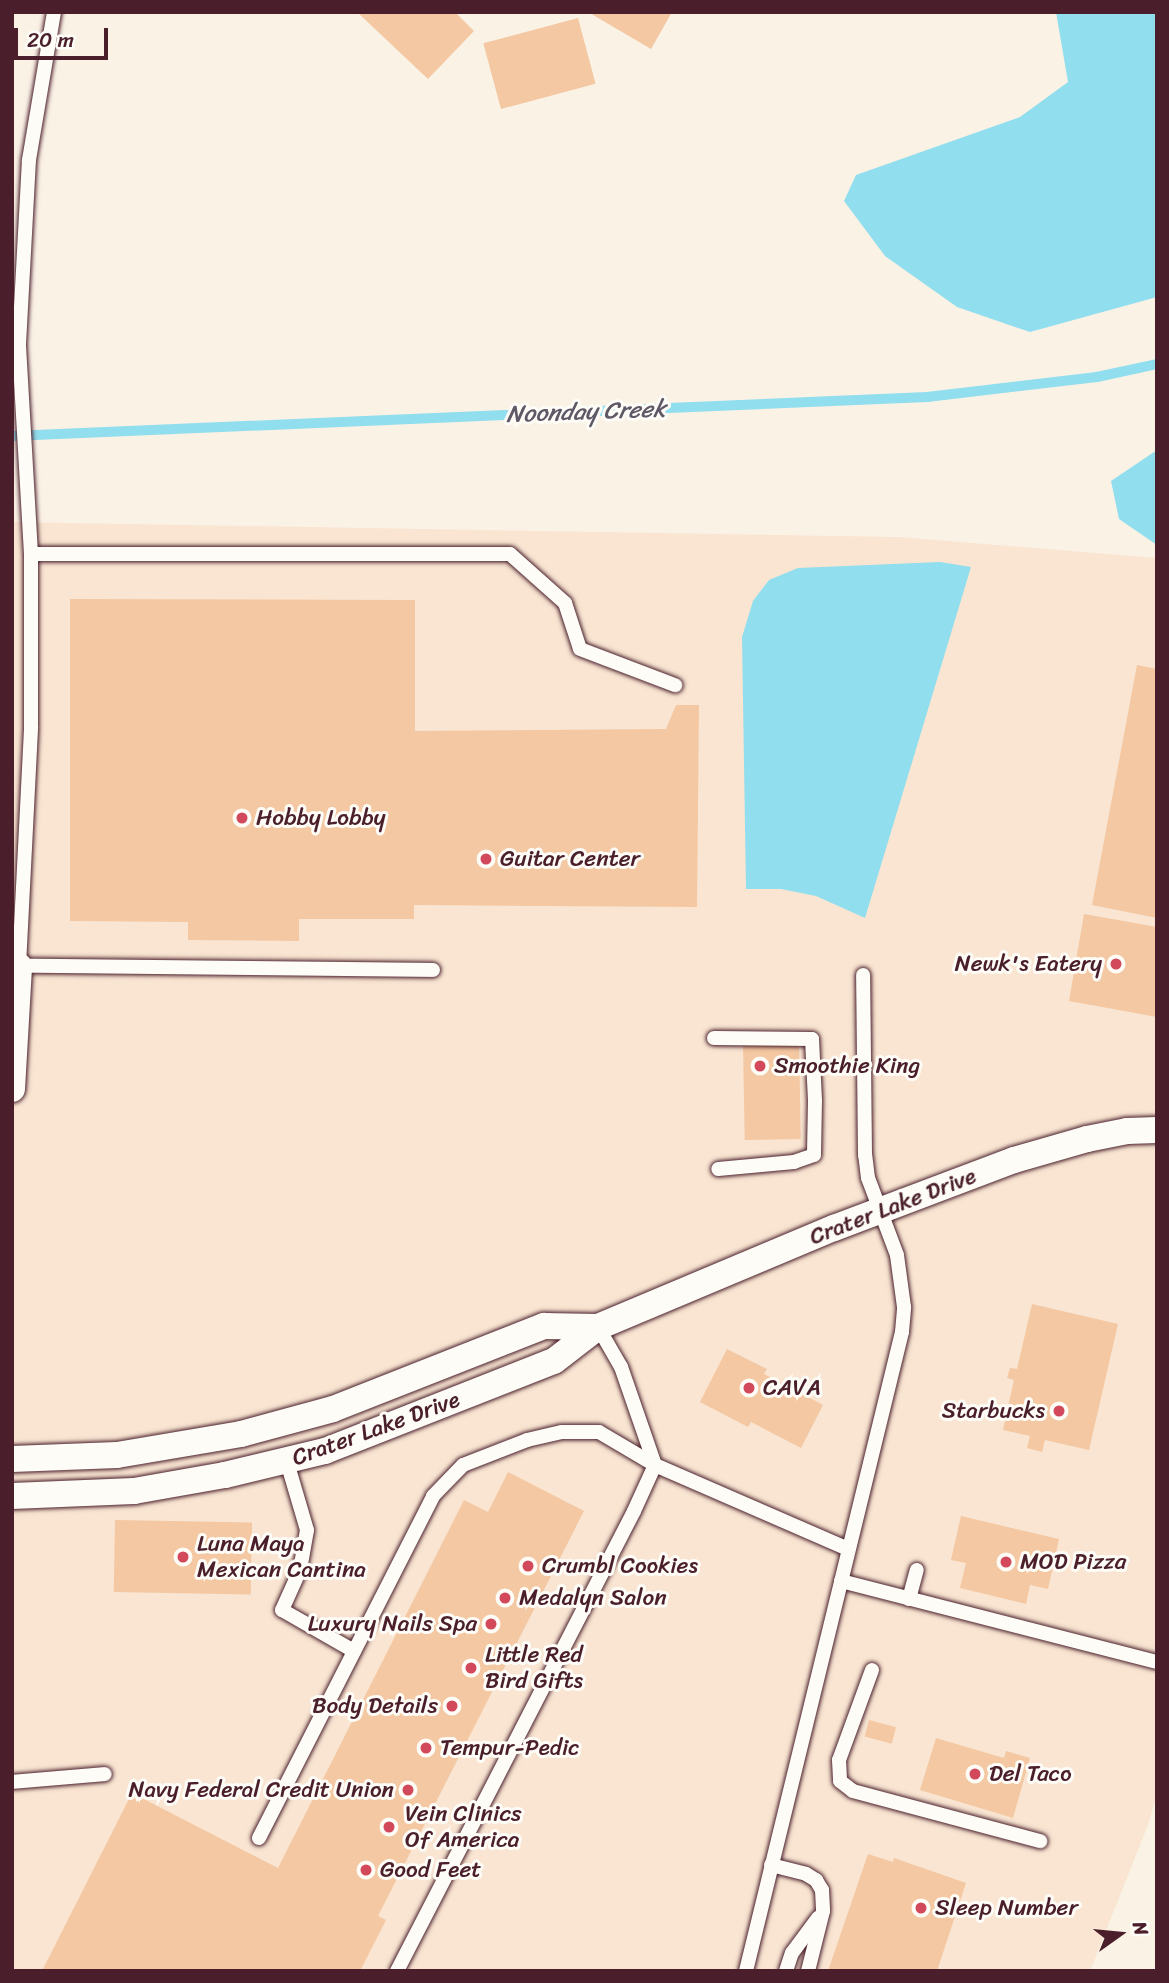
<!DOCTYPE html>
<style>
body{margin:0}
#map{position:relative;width:1169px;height:1983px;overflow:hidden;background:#fbf2e6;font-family:Sriracha,sans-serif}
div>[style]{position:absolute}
.built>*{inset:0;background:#f9e5d2}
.water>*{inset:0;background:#90deee}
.stream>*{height:10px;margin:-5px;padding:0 5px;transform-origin:5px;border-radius:5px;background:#90deee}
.building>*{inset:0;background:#f3c8a2;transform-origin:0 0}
.roads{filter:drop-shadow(0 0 2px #4a1f2b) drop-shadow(0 0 2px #4a1f2b)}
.lane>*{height:14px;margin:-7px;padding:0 7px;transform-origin:7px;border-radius:7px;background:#fdfcf7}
.street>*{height:26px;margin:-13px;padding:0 13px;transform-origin:13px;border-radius:13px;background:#fdfcf7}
.dots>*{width:19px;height:19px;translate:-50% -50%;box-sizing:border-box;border:4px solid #fdfcf7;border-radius:50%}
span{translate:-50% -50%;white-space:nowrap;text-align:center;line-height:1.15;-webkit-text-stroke:6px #fdfcf7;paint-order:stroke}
.poi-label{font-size:23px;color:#4a1f2b}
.left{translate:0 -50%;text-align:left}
.right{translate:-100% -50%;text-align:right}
.street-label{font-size:23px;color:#4a1f2b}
.water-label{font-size:24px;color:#5f5866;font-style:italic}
.frame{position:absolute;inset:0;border:14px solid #4a1f2b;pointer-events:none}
.north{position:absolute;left:1085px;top:1899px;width:70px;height:70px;-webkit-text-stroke:5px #fdfcf7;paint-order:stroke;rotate:75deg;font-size:19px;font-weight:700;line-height:28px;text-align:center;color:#4a1f2b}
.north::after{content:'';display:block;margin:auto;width:24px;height:32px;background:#4a1f2b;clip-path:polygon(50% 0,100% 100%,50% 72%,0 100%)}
.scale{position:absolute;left:14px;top:28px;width:94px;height:32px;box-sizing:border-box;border:4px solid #4a1f2b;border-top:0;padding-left:9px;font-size:21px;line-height:24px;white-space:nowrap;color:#4a1f2b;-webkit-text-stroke:5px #fdfcf7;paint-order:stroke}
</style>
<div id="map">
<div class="built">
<i style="clip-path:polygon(12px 522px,899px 537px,1157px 558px,1157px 1794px,1148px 1825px,1090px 1971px,12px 1971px)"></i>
</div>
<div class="water">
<i style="clip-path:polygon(1056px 12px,1157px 12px,1157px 297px,1030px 332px,957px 307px,885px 256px,844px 201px,856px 175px,1020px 117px,1068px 82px)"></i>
<i style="clip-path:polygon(1157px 450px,1157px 545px,1119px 519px,1111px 481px)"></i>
<i style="clip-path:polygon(940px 562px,971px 567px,865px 918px,816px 896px,781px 889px,746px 889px,742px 637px,753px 601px,769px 580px,798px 568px)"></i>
</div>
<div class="stream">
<i style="left:12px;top:436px;width:916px;rotate:-2.44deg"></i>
<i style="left:927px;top:397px;width:171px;rotate:-6.7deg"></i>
<i style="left:1097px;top:377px;width:61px;rotate:-12.2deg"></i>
</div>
<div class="building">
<i style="clip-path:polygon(357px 12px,455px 12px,474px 31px,428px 79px)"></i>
<i style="clip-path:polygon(588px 12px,672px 12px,651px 49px)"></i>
<i style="left:578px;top:18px;width:68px;height:98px;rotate:75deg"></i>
<i style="clip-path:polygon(70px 599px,415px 600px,415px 731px,666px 729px,676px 705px,699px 705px,697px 907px,414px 905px,414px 919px,299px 919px,299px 941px,188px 940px,188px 922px,70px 921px)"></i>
<i style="clip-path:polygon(1137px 665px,1157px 669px,1157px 918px,1092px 905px)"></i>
<i style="clip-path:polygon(1084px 914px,1157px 927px,1157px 1017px,1069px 1001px)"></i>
<i style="left:799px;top:1042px;width:97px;height:56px;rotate:89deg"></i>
<i style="clip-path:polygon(1032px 1304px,1118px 1324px,1089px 1450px,1045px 1440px,1042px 1452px,1027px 1448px,1030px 1436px,1003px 1430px,1014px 1380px,1007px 1378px,1010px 1368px,1017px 1369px)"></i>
<i style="clip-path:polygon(727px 1349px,767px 1369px,764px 1374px,823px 1405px,801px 1448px,751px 1422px,748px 1427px,700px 1402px)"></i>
<i style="clip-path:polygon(508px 1472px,584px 1511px,378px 1916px,386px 1920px,360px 1971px,42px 1971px,132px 1793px,278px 1868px,464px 1500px,488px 1512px)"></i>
<i style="clip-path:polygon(961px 1516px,1059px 1539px,1048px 1589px,1030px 1585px,1026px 1604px,960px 1588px,966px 1563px,951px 1560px)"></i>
<i style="left:115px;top:1520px;width:137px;height:72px;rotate:1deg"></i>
<i style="left:869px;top:1720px;width:28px;height:17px;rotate:15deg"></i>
<i style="clip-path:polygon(936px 1738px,1004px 1758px,1006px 1751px,1030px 1758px,1013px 1818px,920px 1790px)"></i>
<i style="clip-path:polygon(868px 1854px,893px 1862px,894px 1858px,966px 1883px,937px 1971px,828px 1971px)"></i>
</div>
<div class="roads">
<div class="lane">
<i style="left:31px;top:554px;width:210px;rotate:-93.3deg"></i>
<i style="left:19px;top:344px;width:184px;rotate:-86.9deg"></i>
<i style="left:29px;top:160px;width:150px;rotate:-80.4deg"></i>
<i style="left:433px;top:970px;width:414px;rotate:-179.4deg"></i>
<i style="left:19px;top:966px;width:240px;rotate:-87.1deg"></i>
<i style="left:31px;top:726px;width:172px;rotate:-90deg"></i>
<i style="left:31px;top:554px;width:479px"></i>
<i style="left:510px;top:554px;width:74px;rotate:41.7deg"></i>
<i style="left:565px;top:603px;width:48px;rotate:71.9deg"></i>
<i style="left:580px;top:649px;width:102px;rotate:20.8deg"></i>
<i style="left:714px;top:1038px;width:98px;rotate:0.6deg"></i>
<i style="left:812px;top:1039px;width:62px;rotate:87.2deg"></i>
<i style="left:815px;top:1101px;width:54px;rotate:91.1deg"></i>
<i style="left:814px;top:1155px;width:21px;rotate:161deg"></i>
<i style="left:794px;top:1162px;width:76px;rotate:174.7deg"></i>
<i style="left:287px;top:1462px;width:71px;rotate:73.6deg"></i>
<i style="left:307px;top:1530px;width:41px;rotate:99.9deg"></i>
<i style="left:300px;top:1570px;width:44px;rotate:114.2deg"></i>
<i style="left:282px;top:1610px;width:83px;rotate:29.7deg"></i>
<i style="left:841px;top:1581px;width:326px;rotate:14.4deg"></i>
<i style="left:909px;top:1599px;width:30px;rotate:-75deg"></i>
<i style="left:872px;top:1670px;width:96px;rotate:110.1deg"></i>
<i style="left:839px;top:1760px;width:21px;rotate:87deg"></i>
<i style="left:840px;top:1781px;width:16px;rotate:38deg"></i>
<i style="left:853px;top:1791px;width:194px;rotate:15deg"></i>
<i style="left:12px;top:1782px;width:93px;rotate:-4.9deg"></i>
<i style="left:259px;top:1838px;width:384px;rotate:-63deg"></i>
<i style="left:433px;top:1496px;width:43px;rotate:-45.9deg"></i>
<i style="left:463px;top:1465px;width:69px;rotate:-21.3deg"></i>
<i style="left:527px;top:1440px;width:36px;rotate:-13deg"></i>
<i style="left:562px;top:1432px;width:37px"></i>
<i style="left:599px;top:1432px;width:65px;rotate:30.5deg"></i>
<i style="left:655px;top:1465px;width:210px;rotate:23.5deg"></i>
<i style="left:771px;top:1865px;width:36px;rotate:14deg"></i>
<i style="left:806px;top:1874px;width:12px;rotate:31deg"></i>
<i style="left:816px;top:1880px;width:12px;rotate:59deg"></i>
<i style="left:822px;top:1890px;width:21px;rotate:87deg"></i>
<i style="left:823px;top:1911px;width:62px;rotate:104deg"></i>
<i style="left:397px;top:1971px;width:517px;rotate:-62.74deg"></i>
<i style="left:634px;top:1511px;width:51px;rotate:-65.5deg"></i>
<i style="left:655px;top:1465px;width:104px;rotate:-109.1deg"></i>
<i style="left:621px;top:1367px;width:46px;rotate:-119.9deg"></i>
<i style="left:746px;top:1971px;width:658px;rotate:-76.28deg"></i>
<i style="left:902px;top:1332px;width:25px;rotate:-85deg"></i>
<i style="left:904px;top:1307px;width:52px;rotate:-97.7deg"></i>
<i style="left:897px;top:1255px;width:82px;rotate:-110.6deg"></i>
<i style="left:868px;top:1178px;width:23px;rotate:-97deg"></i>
<i style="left:865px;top:1155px;width:180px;rotate:-90.6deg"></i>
<i style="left:786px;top:1971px;width:19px;rotate:-72deg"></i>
<i style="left:792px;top:1953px;width:44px;rotate:-53.4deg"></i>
</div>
<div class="street">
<i style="left:12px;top:1089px;width:123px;rotate:-86.7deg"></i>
<i style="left:12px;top:1459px;width:105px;rotate:-2.2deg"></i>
<i style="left:117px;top:1455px;width:126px;rotate:-9.6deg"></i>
<i style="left:241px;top:1434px;width:95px;rotate:-15.2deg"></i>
<i style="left:333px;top:1409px;width:227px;rotate:-21.5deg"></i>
<i style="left:544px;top:1326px;width:54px;rotate:1.1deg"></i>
<i style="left:12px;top:1496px;width:122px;rotate:-2.3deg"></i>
<i style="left:134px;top:1491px;width:92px;rotate:-10deg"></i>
<i style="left:225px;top:1475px;width:103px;rotate:-13.5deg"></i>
<i style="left:325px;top:1451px;width:246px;rotate:-21.5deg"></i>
<i style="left:554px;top:1361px;width:56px;rotate:-37.7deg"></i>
<i style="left:598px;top:1327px;width:256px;rotate:-22.8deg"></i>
<i style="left:834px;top:1228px;width:192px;rotate:-20.7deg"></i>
<i style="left:1014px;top:1160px;width:76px;rotate:-16deg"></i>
<i style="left:1087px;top:1139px;width:41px;rotate:-11.3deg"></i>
<i style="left:1127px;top:1131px;width:30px;rotate:-2deg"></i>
</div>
</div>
<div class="dots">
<i style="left:242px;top:818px;background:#d1495b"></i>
<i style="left:486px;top:859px;background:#d1495b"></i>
<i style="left:1116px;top:964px;background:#d1495b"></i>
<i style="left:760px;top:1066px;background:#d1495b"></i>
<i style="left:749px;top:1388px;background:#d1495b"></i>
<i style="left:1059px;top:1411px;background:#d1495b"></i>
<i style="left:183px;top:1557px;background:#d1495b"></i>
<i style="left:1006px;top:1562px;background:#d1495b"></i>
<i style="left:528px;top:1566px;background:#d1495b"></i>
<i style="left:505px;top:1598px;background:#d1495b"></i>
<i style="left:491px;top:1624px;background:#d1495b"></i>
<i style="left:471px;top:1668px;background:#d1495b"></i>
<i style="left:452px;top:1706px;background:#d1495b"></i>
<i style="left:426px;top:1748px;background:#d1495b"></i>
<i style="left:975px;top:1774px;background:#d1495b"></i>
<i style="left:408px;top:1790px;background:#d1495b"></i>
<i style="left:389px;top:1827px;background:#d1495b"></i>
<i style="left:366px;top:1870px;background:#d1495b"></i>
<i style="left:921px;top:1908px;background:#d1495b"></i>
</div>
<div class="poi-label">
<span class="left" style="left:256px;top:818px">Hobby Lobby</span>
<span class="left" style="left:500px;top:859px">Guitar Center</span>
<span class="right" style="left:1102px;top:964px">Newk's Eatery</span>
<span class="left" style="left:774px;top:1066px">Smoothie King</span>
<span class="left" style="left:763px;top:1388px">CAVA</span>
<span class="right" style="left:1045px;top:1411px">Starbucks</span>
<span class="left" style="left:197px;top:1557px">Luna Maya<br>Mexican Cantina</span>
<span class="left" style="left:1020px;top:1562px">MOD Pizza</span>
<span class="left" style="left:542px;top:1566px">Crumbl Cookies</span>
<span class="left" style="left:519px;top:1598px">Medalyn Salon</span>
<span class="right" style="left:477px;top:1624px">Luxury Nails Spa</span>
<span class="left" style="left:485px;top:1668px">Little Red<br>Bird Gifts</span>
<span class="right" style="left:438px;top:1706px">Body Details</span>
<span class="left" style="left:440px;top:1748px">Tempur-Pedic</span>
<span class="left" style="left:989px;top:1774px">Del Taco</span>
<span class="right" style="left:394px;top:1790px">Navy Federal Credit Union</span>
<span class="left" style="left:405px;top:1827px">Vein Clinics<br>Of America</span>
<span class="left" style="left:380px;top:1870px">Good Feet</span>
<span class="left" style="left:935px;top:1908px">Sleep Number</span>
</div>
<div class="street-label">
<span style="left:893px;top:1207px;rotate:-21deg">Crater Lake Drive</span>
<span style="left:376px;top:1429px;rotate:-20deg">Crater Lake Drive</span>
</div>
<div class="water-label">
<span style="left:586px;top:412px;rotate:-2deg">Noonday Creek</span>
</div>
<div class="frame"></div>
<div class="north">N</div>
<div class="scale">20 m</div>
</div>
